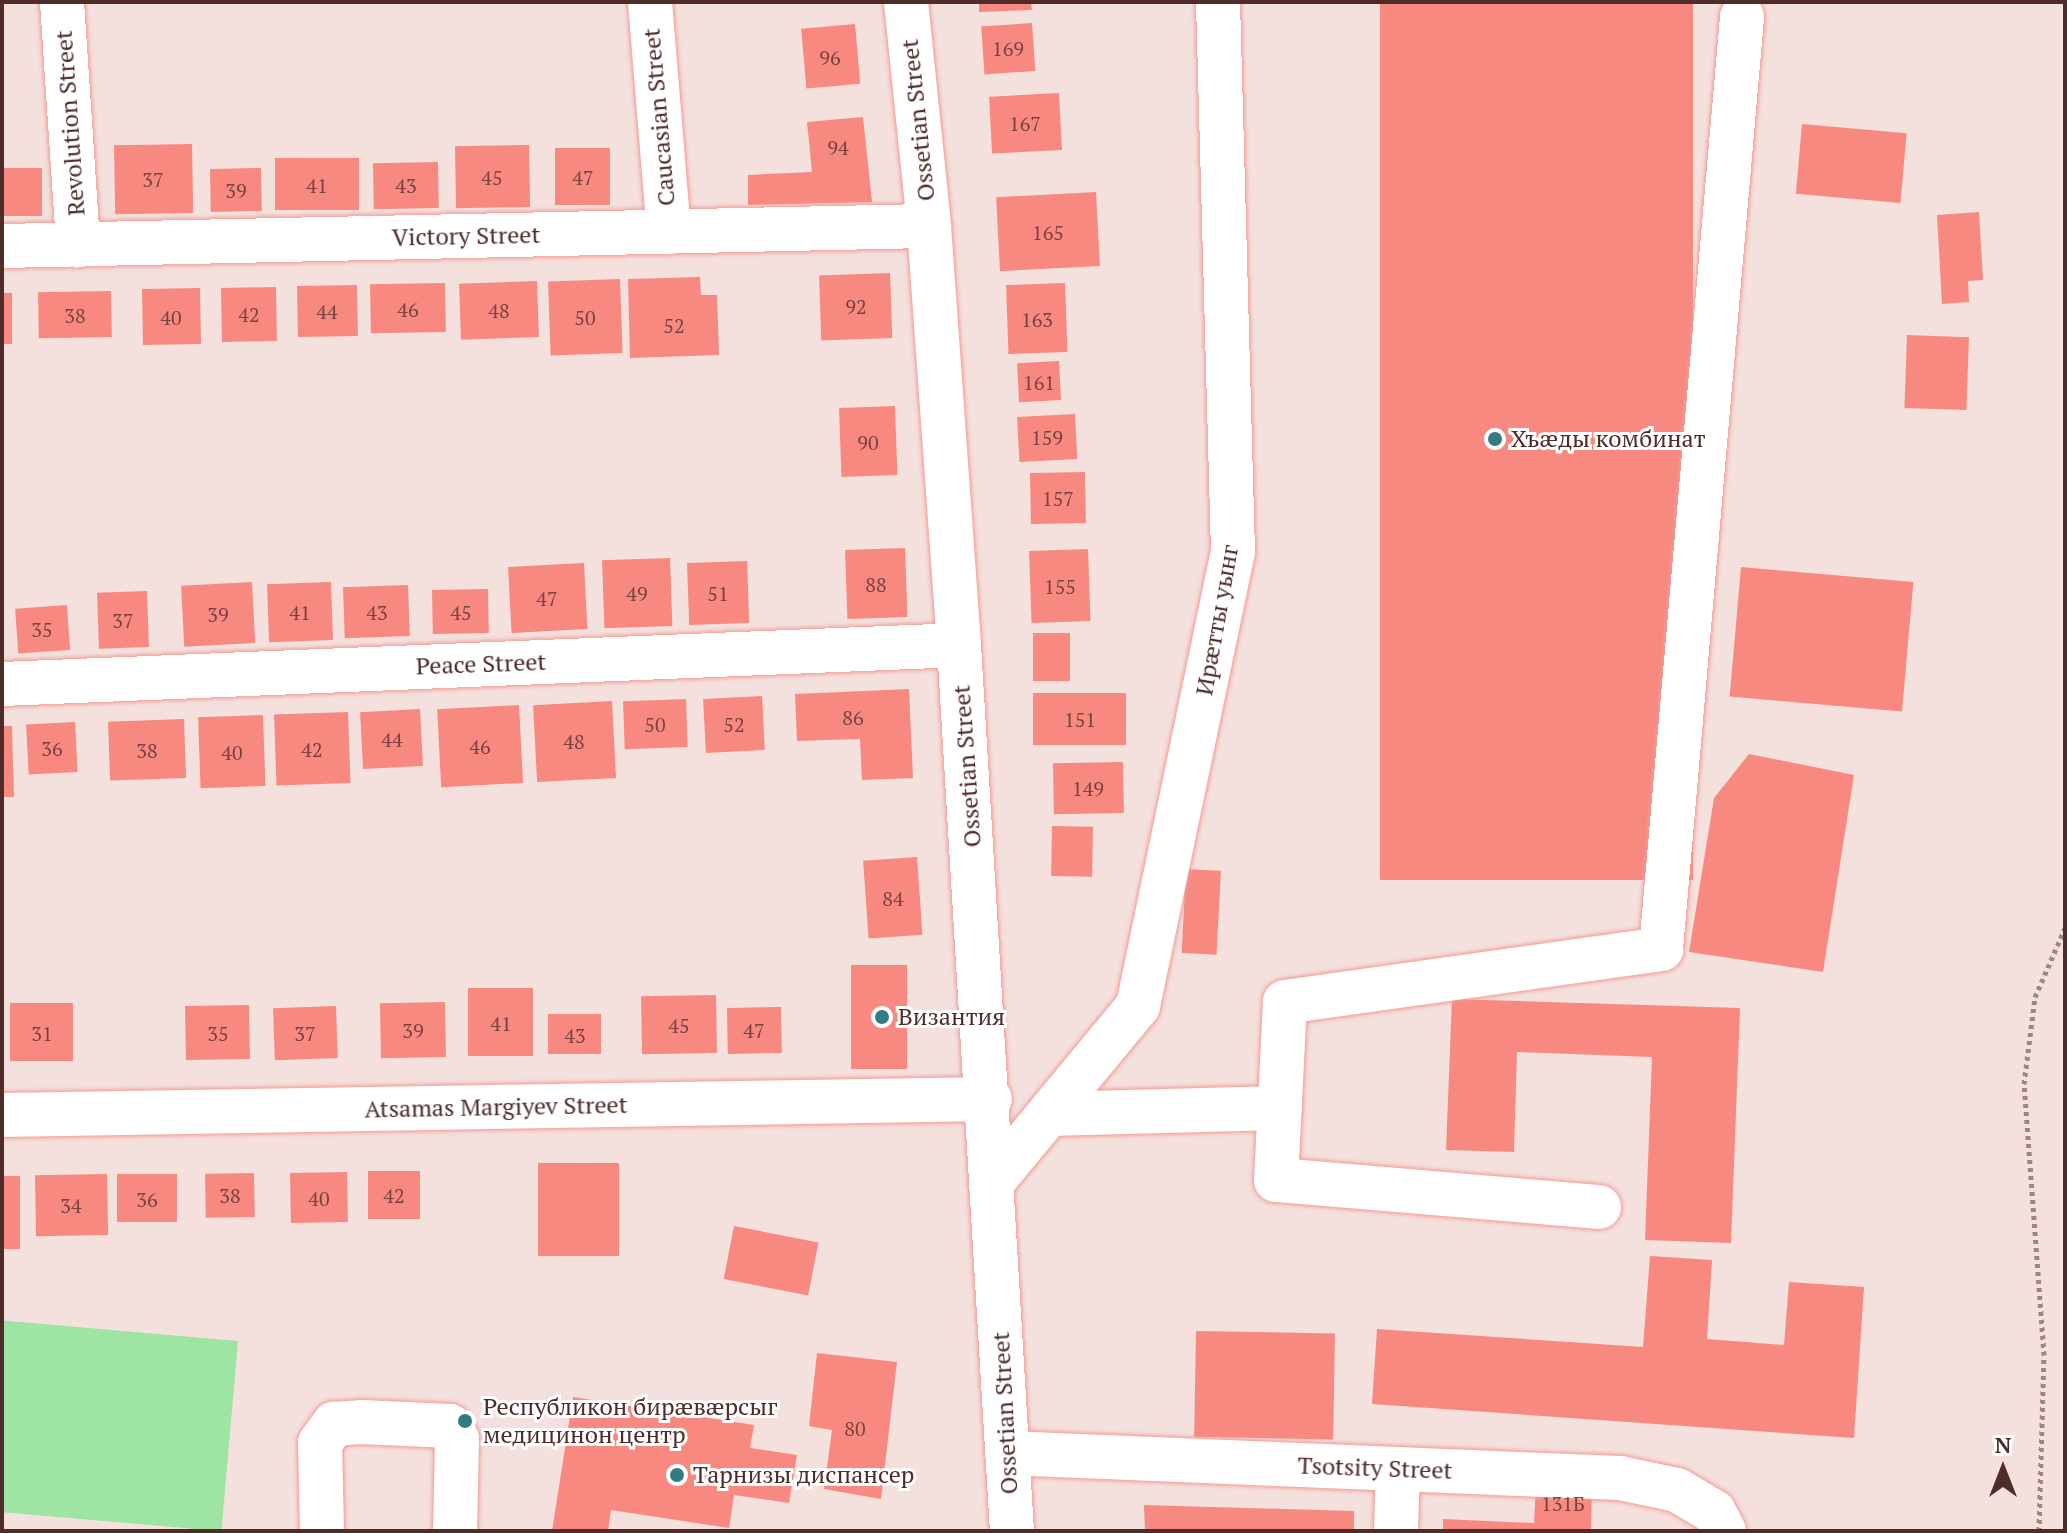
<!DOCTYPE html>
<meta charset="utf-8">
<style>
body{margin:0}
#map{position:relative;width:2067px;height:1533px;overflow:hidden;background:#f4e1de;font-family:"PT Serif",serif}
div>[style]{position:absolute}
.green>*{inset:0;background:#9ee4a2;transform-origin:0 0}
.building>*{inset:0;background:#f78980;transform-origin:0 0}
.path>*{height:5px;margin-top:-2.5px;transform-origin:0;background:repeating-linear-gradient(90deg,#a08481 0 4px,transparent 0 8px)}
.roads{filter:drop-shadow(0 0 2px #f39b93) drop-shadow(0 0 2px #f39b93)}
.minor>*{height:44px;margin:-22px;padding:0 22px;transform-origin:22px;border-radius:22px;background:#fff}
.dots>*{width:22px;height:22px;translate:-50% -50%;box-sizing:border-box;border:4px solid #fff;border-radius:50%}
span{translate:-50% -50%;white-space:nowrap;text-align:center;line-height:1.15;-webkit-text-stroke:6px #fff;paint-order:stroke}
.number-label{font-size:20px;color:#7a433f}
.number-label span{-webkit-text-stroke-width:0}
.street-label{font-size:24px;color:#502c29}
.poi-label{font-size:24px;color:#502c29}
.left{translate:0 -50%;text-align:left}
.frame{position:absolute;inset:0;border:4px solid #502c29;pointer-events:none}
.north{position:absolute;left:1963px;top:1429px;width:80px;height:80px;-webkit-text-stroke:6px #fff;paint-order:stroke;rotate:0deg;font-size:22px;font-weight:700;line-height:32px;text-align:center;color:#502c29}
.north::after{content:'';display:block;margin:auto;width:28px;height:36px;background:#502c29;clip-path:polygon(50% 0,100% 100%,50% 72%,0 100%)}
</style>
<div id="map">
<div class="green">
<i style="left:238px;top:1341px;width:191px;height:236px;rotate:95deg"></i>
</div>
<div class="building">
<i style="clip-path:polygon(979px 2px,1031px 2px,1032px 10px,979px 12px)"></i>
<i style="left:1380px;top:2px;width:313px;height:878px"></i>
<i style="left:1032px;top:23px;width:48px;height:51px;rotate:86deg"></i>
<i style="left:855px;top:24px;width:60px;height:54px;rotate:85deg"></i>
<i style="left:1059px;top:93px;width:57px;height:70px;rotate:87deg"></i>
<i style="clip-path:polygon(863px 117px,872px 202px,748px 205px,748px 175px,812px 172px,807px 122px)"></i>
<i style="left:1802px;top:124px;width:105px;height:70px;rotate:5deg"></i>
<i style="left:192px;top:144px;width:69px;height:78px;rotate:89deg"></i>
<i style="left:529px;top:145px;width:62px;height:74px;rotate:89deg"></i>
<i style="left:610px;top:148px;width:57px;height:55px;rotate:90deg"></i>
<i style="left:359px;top:158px;width:52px;height:84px;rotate:90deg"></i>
<i style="left:438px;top:162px;width:46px;height:65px;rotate:89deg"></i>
<i style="left:2px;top:168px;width:40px;height:48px"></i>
<i style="left:261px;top:168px;width:43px;height:51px;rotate:89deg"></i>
<i style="left:1096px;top:192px;width:74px;height:100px;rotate:87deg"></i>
<i style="clip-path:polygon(1979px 212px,1983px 280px,1968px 281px,1969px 302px,1942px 304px,1937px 215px)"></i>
<i style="left:890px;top:273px;width:65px;height:71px;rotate:88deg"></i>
<i style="clip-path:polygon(700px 277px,701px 295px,717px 295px,719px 355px,630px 358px,628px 279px)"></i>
<i style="left:620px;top:279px;width:74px;height:72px;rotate:88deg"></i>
<i style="left:537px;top:281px;width:56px;height:78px;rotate:88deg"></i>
<i style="left:445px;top:283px;width:49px;height:75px;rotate:89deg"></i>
<i style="left:1065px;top:283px;width:69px;height:59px;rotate:88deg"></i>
<i style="left:357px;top:285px;width:51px;height:60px;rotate:89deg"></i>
<i style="left:276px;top:287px;width:54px;height:55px;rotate:89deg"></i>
<i style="left:200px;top:288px;width:56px;height:58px;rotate:89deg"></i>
<i style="left:111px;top:291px;width:46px;height:73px;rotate:89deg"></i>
<i style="left:2px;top:293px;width:10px;height:51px"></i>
<i style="left:1907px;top:335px;width:62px;height:73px;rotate:2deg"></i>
<i style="left:1059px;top:361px;width:39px;height:42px;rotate:87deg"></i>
<i style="left:895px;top:406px;width:69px;height:56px;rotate:88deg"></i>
<i style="left:1075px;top:414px;width:45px;height:58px;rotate:87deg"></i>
<i style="left:1085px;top:472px;width:51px;height:55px;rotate:89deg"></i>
<i style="left:905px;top:548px;width:69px;height:60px;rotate:88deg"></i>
<i style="left:1088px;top:549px;width:72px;height:59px;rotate:88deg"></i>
<i style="left:670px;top:558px;width:68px;height:68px;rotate:88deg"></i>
<i style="left:747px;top:561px;width:62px;height:60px;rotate:88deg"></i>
<i style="left:584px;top:563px;width:66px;height:76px;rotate:87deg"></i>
<i style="left:1741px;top:567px;width:173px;height:130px;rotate:5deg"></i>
<i style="left:252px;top:582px;width:61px;height:71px;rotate:87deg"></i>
<i style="left:331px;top:582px;width:58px;height:64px;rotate:88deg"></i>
<i style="left:408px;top:585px;width:51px;height:65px;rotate:88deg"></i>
<i style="left:488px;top:589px;width:44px;height:56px;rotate:89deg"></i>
<i style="left:147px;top:591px;width:56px;height:50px;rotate:88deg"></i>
<i style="left:67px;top:605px;width:45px;height:52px;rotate:86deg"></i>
<i style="left:1033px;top:633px;width:37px;height:48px"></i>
<i style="clip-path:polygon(909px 689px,913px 778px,862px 780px,860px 739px,797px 741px,795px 694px)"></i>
<i style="left:1126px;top:693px;width:52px;height:93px;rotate:90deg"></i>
<i style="left:762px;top:696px;width:54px;height:59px;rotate:87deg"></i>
<i style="left:686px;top:699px;width:48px;height:63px;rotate:88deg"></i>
<i style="left:612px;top:701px;width:77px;height:79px;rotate:87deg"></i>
<i style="left:519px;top:705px;width:78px;height:82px;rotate:87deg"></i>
<i style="left:420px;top:709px;width:57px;height:60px;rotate:87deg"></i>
<i style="left:348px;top:712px;width:71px;height:74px;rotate:88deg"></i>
<i style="left:263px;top:715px;width:71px;height:65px;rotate:88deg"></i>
<i style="left:184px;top:719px;width:59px;height:76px;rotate:88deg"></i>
<i style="left:75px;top:722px;width:50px;height:49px;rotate:87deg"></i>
<i style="clip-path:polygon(2px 726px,12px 726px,14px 797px,2px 797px)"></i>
<i style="clip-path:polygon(1749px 754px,1854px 775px,1823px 972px,1689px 952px,1714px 798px)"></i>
<i style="left:1123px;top:762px;width:51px;height:70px;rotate:89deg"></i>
<i style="left:1052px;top:826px;width:41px;height:50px;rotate:1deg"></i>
<i style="left:917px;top:857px;width:78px;height:54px;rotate:86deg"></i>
<i style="left:1186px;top:869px;width:35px;height:84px;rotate:3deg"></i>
<i style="left:851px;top:965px;width:56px;height:104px"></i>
<i style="left:533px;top:988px;width:68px;height:65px;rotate:90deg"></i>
<i style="left:716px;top:995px;width:58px;height:75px;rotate:89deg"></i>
<i style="clip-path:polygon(1452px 999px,1740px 1008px,1731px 1243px,1645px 1240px,1652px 1057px,1517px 1052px,1514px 1152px,1446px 1150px)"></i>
<i style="left:445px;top:1002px;width:55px;height:65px;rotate:89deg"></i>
<i style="left:73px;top:1003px;width:58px;height:63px;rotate:90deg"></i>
<i style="left:249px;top:1005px;width:54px;height:64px;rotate:89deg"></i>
<i style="left:336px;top:1006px;width:52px;height:63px;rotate:88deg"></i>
<i style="left:781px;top:1007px;width:46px;height:54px;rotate:89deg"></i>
<i style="left:601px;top:1014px;width:40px;height:53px;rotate:90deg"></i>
<i style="left:538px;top:1163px;width:81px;height:93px"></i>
<i style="left:420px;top:1171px;width:48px;height:52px;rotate:90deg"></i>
<i style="left:347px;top:1172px;width:50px;height:57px;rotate:89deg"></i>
<i style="left:254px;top:1173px;width:44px;height:49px;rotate:89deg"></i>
<i style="left:107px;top:1174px;width:61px;height:72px;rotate:89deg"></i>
<i style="left:177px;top:1174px;width:48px;height:60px;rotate:90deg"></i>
<i style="left:2px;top:1176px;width:18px;height:73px"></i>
<i style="left:734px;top:1226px;width:86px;height:54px;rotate:11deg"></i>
<i style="clip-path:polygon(1650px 1256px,1712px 1260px,1707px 1339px,1784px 1345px,1789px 1282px,1864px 1287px,1854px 1438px,1372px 1404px,1377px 1329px,1643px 1347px)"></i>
<i style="left:1196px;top:1331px;width:139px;height:106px;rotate:1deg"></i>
<i style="clip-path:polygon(817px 1353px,897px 1362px,881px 1499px,824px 1489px,832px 1430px,809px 1426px)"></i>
<i style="clip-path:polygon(573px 1397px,754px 1425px,750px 1448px,797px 1455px,789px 1503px,734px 1495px,729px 1528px,611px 1510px,608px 1531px,552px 1531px)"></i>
<i style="clip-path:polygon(1536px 1485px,1592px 1487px,1591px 1531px,1443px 1531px,1443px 1519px,1534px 1523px)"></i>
<i style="clip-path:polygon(1144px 1505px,1354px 1511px,1354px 1531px,1145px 1531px)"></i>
</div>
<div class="path">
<i style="left:2039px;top:1531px;width:176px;rotate:-88.4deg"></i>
<i style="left:2044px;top:1355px;width:272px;rotate:-94.2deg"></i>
<i style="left:2024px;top:1084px;width:88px;rotate:-82.8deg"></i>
<i style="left:2035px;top:997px;width:75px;rotate:-66.5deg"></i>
</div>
<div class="roads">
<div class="minor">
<i style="left:62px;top:2px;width:244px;rotate:86.2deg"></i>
<i style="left:650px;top:2px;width:231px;rotate:85.3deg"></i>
<i style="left:906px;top:2px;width:225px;rotate:84.1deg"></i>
<i style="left:929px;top:226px;width:420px;rotate:85.9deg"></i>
<i style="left:959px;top:645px;width:888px;rotate:86.58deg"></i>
<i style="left:2px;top:246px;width:927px;rotate:-1.24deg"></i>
<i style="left:2px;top:684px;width:958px;rotate:-2.33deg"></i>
<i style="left:1049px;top:1114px;width:231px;rotate:-1.5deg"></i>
<i style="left:2px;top:1115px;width:988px;rotate:-0.93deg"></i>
<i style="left:994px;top:1180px;width:226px;rotate:-50.4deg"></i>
<i style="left:1138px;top:1006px;width:464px;rotate:-78.2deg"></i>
<i style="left:1233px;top:552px;width:550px;rotate:-91.56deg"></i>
<i style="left:1599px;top:1207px;width:324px;rotate:-175.2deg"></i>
<i style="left:1276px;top:1180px;width:178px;rotate:-87.1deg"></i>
<i style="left:1285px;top:1002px;width:380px;rotate:-8deg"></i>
<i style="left:1661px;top:949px;width:936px;rotate:-85.03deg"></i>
<i style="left:1007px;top:1453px;width:614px;rotate:2.34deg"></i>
<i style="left:1620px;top:1478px;width:58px;rotate:11.9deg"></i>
<i style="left:1677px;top:1490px;width:43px;rotate:30.7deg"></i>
<i style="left:1714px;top:1512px;width:21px;rotate:62deg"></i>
<i style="left:322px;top:1531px;width:88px;rotate:-91.3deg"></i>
<i style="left:320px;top:1443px;width:24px;rotate:-54deg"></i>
<i style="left:334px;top:1424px;width:27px;rotate:-4deg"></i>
<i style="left:361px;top:1422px;width:89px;rotate:2.6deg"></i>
<i style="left:450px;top:1426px;width:15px;rotate:62deg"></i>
<i style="left:457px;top:1439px;width:92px;rotate:91.2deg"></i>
<i style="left:1396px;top:1531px;width:62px;rotate:-88.2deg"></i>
</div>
</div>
<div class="dots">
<i style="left:1495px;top:439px;background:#337b83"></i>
<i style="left:882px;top:1017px;background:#337b83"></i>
<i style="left:465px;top:1421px;background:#337b83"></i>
<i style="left:677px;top:1475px;background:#337b83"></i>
</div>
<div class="number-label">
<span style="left:1008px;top:48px">169</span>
<span style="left:830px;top:57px">96</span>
<span style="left:1025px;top:123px">167</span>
<span style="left:838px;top:147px">94</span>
<span style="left:492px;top:177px">45</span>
<span style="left:583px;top:177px">47</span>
<span style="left:153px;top:179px">37</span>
<span style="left:317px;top:185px">41</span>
<span style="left:406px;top:185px">43</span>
<span style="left:236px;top:190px">39</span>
<span style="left:1048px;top:232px">165</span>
<span style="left:856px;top:306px">92</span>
<span style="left:408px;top:309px">46</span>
<span style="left:499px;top:310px">48</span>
<span style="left:327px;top:311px">44</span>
<span style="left:249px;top:314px">42</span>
<span style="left:75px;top:315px">38</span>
<span style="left:171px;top:317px">40</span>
<span style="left:585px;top:317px">50</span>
<span style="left:1037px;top:319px">163</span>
<span style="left:674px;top:325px">52</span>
<span style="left:1039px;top:382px">161</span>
<span style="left:1047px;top:437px">159</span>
<span style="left:868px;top:442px">90</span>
<span style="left:1058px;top:498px">157</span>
<span style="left:876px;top:584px">88</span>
<span style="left:1060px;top:586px">155</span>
<span style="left:637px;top:593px">49</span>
<span style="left:718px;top:593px">51</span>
<span style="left:547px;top:598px">47</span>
<span style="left:300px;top:612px">41</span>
<span style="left:377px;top:612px">43</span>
<span style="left:461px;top:612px">45</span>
<span style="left:218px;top:614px">39</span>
<span style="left:123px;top:620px">37</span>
<span style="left:42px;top:629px">35</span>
<span style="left:853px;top:717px">86</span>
<span style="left:1080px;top:719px">151</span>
<span style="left:655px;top:724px">50</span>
<span style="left:734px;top:724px">52</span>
<span style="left:392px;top:739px">44</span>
<span style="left:574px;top:741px">48</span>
<span style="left:480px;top:746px">46</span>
<span style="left:52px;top:748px">36</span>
<span style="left:312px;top:749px">42</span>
<span style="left:147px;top:750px">38</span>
<span style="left:232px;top:752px">40</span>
<span style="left:1088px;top:788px">149</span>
<span style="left:893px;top:898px">84</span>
<span style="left:501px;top:1023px">41</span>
<span style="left:679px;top:1025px">45</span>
<span style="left:413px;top:1030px">39</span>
<span style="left:754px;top:1030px">47</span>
<span style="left:42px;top:1033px">31</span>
<span style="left:218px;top:1033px">35</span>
<span style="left:305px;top:1033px">37</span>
<span style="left:575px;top:1035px">43</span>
<span style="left:230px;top:1195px">38</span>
<span style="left:394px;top:1195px">42</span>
<span style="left:319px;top:1198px">40</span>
<span style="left:147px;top:1199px">36</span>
<span style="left:71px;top:1205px">34</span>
<span style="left:855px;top:1428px">80</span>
<span style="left:1563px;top:1503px">131Б</span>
</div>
<div class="street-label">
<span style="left:659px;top:117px;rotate:-95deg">Caucasian Street</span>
<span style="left:918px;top:120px;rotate:-96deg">Ossetian Street</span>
<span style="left:70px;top:123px;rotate:-94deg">Revolution Street</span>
<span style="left:466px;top:236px;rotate:-1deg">Victory Street</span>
<span style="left:1217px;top:620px;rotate:-80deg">Ирæтты уынг</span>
<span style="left:481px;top:664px;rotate:-2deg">Peace Street</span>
<span style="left:967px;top:766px;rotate:-94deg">Ossetian Street</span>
<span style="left:496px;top:1107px;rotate:-1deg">Atsamas Margiyev Street</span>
<span style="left:1005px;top:1413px;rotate:-93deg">Ossetian Street</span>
<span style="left:1375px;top:1468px;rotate:2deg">Tsotsity Street</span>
</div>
<div class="poi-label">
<span class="left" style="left:1511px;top:439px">Хъæды комбинат</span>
<span class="left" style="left:898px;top:1017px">Византия</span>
<span class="left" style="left:483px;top:1421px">Республикон бирæвæрсыг<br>медицинон центр</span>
<span class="left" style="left:693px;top:1475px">Тарнизы диспансер</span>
</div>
<div class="frame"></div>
<div class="north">N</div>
</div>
